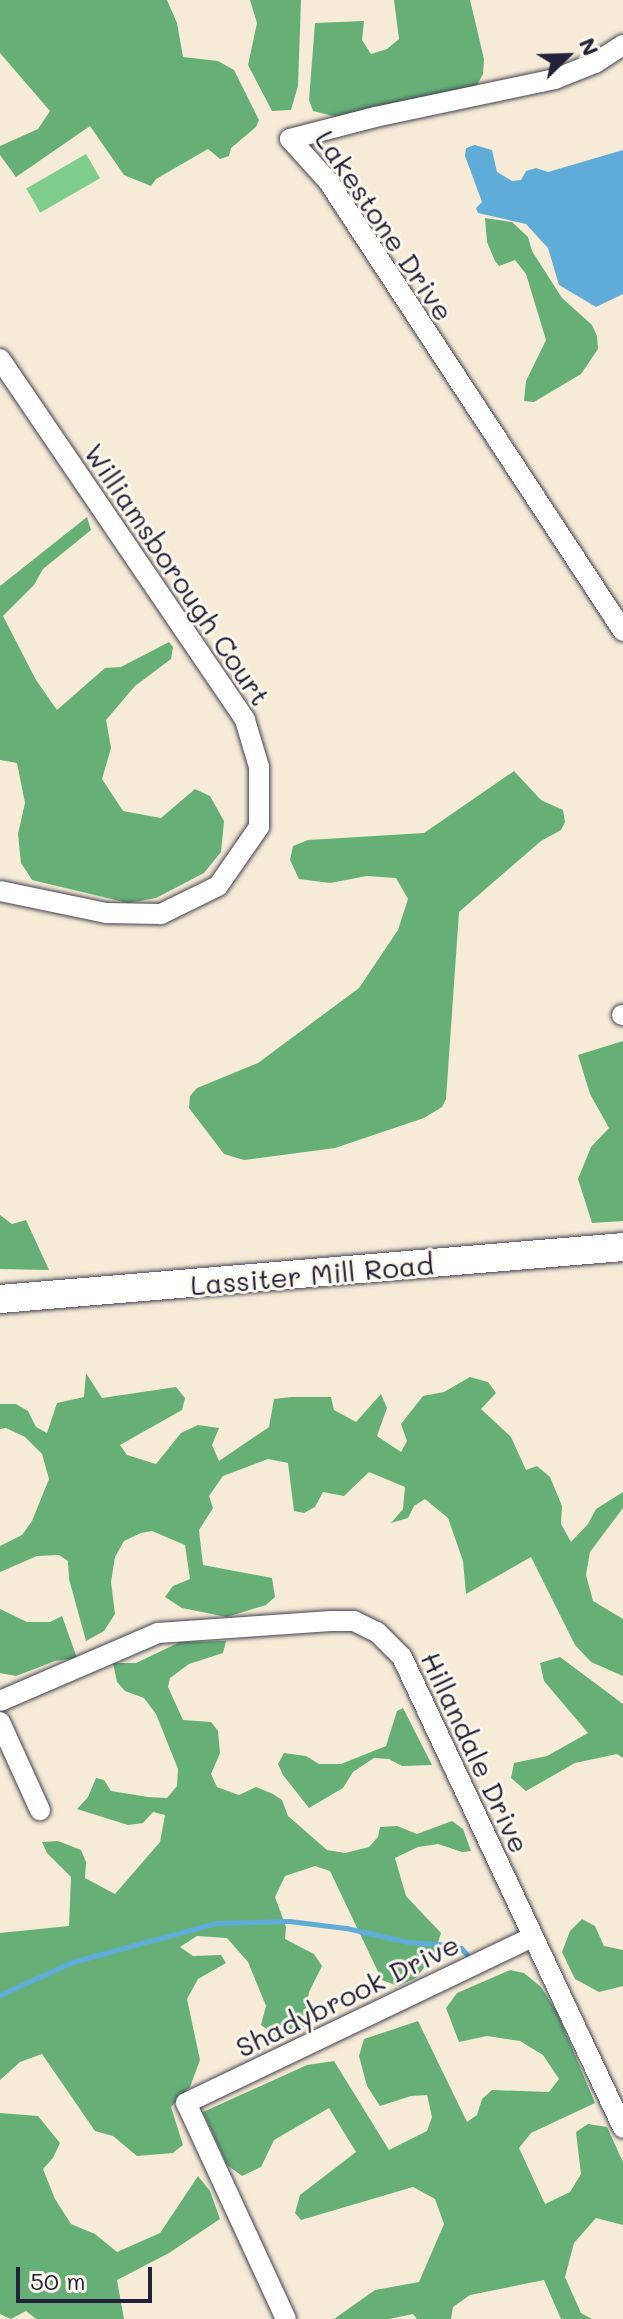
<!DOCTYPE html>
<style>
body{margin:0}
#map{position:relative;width:623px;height:2319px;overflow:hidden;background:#f6ebd6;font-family:Mali,sans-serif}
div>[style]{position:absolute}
.green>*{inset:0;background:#7ecd8d;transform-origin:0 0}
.forest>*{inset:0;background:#66b078}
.water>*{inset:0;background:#60acd9}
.stream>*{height:5px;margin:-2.5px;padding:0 2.5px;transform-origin:2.5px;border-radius:2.5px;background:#60acd9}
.roads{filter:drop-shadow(0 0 2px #424052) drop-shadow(0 0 2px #424052)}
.minor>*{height:20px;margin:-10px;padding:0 10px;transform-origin:10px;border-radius:10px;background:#fff}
.secondary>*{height:28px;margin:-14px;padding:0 14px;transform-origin:14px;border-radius:14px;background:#fff}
span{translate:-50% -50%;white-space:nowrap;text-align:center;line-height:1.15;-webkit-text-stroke:6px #fbf7ec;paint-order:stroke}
.street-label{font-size:28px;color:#22223b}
.north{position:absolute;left:527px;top:16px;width:80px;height:80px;-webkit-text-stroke:6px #fbf7ec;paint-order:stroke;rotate:67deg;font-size:22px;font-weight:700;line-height:32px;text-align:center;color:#22223b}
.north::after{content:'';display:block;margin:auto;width:28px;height:36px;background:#22223b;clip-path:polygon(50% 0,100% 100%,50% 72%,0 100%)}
.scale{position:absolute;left:16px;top:2267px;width:136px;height:36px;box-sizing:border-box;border:4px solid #22223b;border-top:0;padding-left:10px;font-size:24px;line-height:28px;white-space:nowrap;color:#22223b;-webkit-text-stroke:6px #fbf7ec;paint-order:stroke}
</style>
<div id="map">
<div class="green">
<i style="left:86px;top:154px;width:28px;height:69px;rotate:60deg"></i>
</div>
<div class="forest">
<i style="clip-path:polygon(0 0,167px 0,177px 23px,183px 57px,218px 61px,234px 70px,259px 120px,256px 127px,231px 148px,229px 156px,220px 159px,208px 149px,156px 179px,151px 186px,124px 175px,90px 126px,16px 177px,0 155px,0 146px,38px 129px,50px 111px,0 53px)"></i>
<i style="clip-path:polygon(250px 0,301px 0,298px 86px,291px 110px,272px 111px,248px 65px,257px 23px)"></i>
<i style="clip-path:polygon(394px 0,470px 0,484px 59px,483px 74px,474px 91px,341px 118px,313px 111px,309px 100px,315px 23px,364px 21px,362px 40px,371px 54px,387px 49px,399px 39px)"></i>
<i style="clip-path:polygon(485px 218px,512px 222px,528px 237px,532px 251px,562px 298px,592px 325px,597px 336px,598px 349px,581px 374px,534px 402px,524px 401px,526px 381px,546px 340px,526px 274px,515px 260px,499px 266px,495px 261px,487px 242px)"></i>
<i style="clip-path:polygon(87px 517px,91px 530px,43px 569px,34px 585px,3px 616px,36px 680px,57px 710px,105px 668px,121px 667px,169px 642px,173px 647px,171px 659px,135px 686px,106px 720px,111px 748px,102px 779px,123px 811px,161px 818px,195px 789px,210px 796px,224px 821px,221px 852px,204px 873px,156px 898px,128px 903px,32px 880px,21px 863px,18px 834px,25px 803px,17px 763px,0 760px,0 586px)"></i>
<i style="clip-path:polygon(514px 771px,541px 800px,563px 810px,565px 822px,561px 830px,541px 841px,459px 912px,446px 1099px,442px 1107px,424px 1118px,335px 1148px,244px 1160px,224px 1154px,189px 1108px,190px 1096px,197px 1088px,258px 1063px,359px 988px,398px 930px,408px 899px,396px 878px,367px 876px,330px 883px,299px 879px,290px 860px,293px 846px,308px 840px,424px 833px)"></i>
<i style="clip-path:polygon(623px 1041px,623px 1221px,592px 1223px,578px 1179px,591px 1147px,609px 1128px,590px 1094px,578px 1055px)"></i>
<i style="clip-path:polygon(0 1215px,12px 1224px,26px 1220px,49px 1270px,0 1269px)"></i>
<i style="clip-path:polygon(86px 1373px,102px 1398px,176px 1387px,185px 1398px,182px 1410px,120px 1445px,127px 1455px,156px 1464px,181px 1433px,198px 1425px,219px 1428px,212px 1445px,219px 1461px,269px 1427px,274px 1399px,291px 1397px,331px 1397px,334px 1410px,356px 1422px,381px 1394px,387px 1408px,377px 1436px,401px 1452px,407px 1441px,401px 1424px,423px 1396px,444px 1392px,470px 1377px,488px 1382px,496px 1393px,481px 1409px,511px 1437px,526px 1470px,537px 1466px,550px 1477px,562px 1506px,561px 1524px,571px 1542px,588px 1524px,596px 1509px,623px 1492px,623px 1508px,590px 1552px,586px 1575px,593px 1601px,623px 1619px,623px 1676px,591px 1662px,575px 1645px,531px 1557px,466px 1594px,463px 1561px,448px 1518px,425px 1499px,414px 1506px,408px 1518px,391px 1523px,403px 1509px,405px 1487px,369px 1472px,344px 1496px,323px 1492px,315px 1507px,304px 1513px,294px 1511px,288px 1463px,268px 1459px,223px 1476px,209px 1496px,213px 1508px,199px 1530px,203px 1565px,272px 1578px,275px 1597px,266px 1605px,227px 1617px,182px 1608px,165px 1597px,173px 1586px,190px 1579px,185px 1545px,152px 1531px,141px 1533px,124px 1541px,115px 1557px,111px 1582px,115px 1614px,104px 1631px,86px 1641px,69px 1579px,68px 1561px,59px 1555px,37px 1556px,0 1572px,0 1546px,22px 1535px,32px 1521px,49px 1479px,42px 1454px,25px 1437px,6px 1428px,0 1429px,0 1404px,16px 1404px,28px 1411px,36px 1427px,47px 1433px,57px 1403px,84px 1397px)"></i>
<i style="clip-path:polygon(0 1609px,27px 1622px,50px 1622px,62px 1616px,77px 1658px,55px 1661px,16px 1676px,0 1673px)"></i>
<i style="clip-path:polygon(226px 1641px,223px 1653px,189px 1664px,170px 1678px,168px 1687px,183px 1720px,211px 1722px,218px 1731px,220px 1753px,211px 1774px,217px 1787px,239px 1795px,256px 1787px,273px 1794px,282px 1800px,288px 1816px,327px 1850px,345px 1853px,369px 1847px,378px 1837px,380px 1827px,397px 1826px,417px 1834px,452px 1821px,463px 1829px,471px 1851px,462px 1852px,438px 1844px,418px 1847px,395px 1858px,406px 1896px,441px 1933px,434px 1955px,416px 1978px,398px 1986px,382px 1980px,330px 1871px,315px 1866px,285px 1876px,275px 1897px,286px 1927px,285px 1939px,314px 1954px,322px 1966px,309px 1992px,304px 2027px,282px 2040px,261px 2025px,266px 2006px,248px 1962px,227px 1938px,197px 1936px,180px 1947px,193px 1956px,221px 1955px,226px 1963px,198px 1979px,187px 1999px,200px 2060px,190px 2087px,171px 2107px,183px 2145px,173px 2153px,137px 2156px,113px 2136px,95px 2131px,42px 2054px,20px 2062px,0 2080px,0 1933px,69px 1926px,71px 1877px,47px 1853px,42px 1842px,58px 1841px,81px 1850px,86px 1862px,85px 1878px,115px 1894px,160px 1842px,165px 1815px,153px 1812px,143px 1823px,128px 1825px,77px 1809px,88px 1797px,96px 1778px,104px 1780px,111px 1791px,148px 1797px,167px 1798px,177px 1786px,178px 1769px,156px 1714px,144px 1698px,125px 1691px,117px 1682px,113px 1663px,136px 1663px,180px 1642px)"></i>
<i style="clip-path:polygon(560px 1657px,623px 1704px,623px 1758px,617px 1754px,575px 1763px,526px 1791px,511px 1778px,514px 1763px,547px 1756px,588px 1733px,544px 1681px,540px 1663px)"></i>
<i style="clip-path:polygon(403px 1708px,432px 1765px,402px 1766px,389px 1759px,374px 1758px,353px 1772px,343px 1788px,309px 1808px,283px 1775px,278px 1764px,284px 1753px,306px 1756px,319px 1764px,341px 1764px,386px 1746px,397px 1711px)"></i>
<i style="clip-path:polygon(582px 1919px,595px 1926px,604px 1946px,623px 1950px,623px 1986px,599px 1992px,575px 1979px,562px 1952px,570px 1931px)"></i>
<i style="clip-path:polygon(510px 1970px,524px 1973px,541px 1987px,557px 2012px,595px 2103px,531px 2133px,519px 2148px,545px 2204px,570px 2192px,581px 2174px,576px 2132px,588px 2124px,607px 2127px,623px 2162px,623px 2225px,596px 2218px,574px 2243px,565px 2277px,581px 2313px,592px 2319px,561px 2319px,544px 2280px,470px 2295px,453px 2307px,451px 2319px,417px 2319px,413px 2314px,389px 2319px,334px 2319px,375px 2290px,419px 2282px,444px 2224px,435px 2199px,413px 2187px,301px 2220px,295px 2213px,300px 2195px,356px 2152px,329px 2108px,274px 2140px,261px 2167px,242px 2176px,227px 2165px,203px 2112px,307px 2065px,334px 2061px,389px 2150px,427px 2131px,432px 2117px,427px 2095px,411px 2096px,380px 2106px,367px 2086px,359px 2056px,364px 2039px,418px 2021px,467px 2122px,477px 2115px,482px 2099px,492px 2090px,549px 2092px,559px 2079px,543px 2055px,520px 2041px,487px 2036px,459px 2042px,446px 2008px,457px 1993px)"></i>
<i style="clip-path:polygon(0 2113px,38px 2116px,60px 2143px,53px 2158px,43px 2169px,55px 2199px,71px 2224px,95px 2234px,117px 2252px,160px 2233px,198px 2176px,210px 2191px,220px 2219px,169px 2253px,117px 2280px,124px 2319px,36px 2319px,26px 2311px,11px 2319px,0 2314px)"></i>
</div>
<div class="water">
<i style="clip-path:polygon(475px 145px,492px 150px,497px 172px,512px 181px,521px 180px,526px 171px,536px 168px,548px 172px,623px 150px,623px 294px,596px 307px,559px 285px,548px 248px,526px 224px,478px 213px,476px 208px,482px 202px,465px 156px,466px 148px)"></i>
</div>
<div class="stream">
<i style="left:0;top:1995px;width:79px;rotate:-24.6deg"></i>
<i style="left:72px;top:1962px;width:150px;rotate:-15.1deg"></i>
<i style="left:217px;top:1923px;width:72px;rotate:-1.6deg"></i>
<i style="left:289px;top:1921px;width:57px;rotate:7deg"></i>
<i style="left:346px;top:1928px;width:64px;rotate:12.7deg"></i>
<i style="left:408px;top:1942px;width:43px;rotate:4deg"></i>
<i style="left:451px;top:1945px;width:10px;rotate:17deg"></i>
<i style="left:461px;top:1948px;width:15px;rotate:48deg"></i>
</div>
<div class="roads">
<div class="minor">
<i style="left:290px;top:139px;width:57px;rotate:47.9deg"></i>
<i style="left:328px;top:181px;width:538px;rotate:56.75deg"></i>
<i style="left:290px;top:139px;width:88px;rotate:-14.5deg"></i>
<i style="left:375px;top:117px;width:184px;rotate:-11.9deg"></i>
<i style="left:555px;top:79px;width:43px;rotate:-21.8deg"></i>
<i style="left:595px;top:63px;width:33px;rotate:-33deg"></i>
<i style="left:0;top:359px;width:436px;rotate:55.8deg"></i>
<i style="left:245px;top:720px;width:49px;rotate:73.4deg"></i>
<i style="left:259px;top:767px;width:60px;rotate:90deg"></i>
<i style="left:259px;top:827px;width:72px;rotate:124.8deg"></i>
<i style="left:218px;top:886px;width:64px;rotate:153.8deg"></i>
<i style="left:161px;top:914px;width:55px;rotate:-179deg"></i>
<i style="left:106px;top:913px;width:108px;rotate:-168.3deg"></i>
<i style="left:622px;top:1015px;width:1px"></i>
<i style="left:0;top:1701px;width:172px;rotate:-23.3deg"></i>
<i style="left:158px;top:1633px;width:173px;rotate:-4deg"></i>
<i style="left:331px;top:1621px;width:23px"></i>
<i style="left:354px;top:1621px;width:25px;rotate:26deg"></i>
<i style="left:377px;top:1632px;width:35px;rotate:45deg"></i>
<i style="left:402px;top:1657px;width:520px;rotate:64.86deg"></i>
<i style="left:0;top:1722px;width:97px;rotate:65.6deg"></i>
<i style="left:286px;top:2319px;width:238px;rotate:-114.8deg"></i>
<i style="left:186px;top:2103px;width:384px;rotate:-25.6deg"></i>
</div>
<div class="secondary">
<i style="left:0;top:1299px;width:625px;rotate:-4.77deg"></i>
</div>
</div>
<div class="street-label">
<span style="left:385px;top:225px;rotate:56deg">Lakestone Drive</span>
<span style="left:178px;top:574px;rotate:56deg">Williamsborough Court</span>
<span style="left:312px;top:1274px;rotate:-5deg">Lassiter Mill Road</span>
<span style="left:476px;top:1752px;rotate:65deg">Hillandale Drive</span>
<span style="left:347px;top:1995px;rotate:-26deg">Shadybrook Drive</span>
</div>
<div class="north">N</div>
<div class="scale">50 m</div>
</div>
